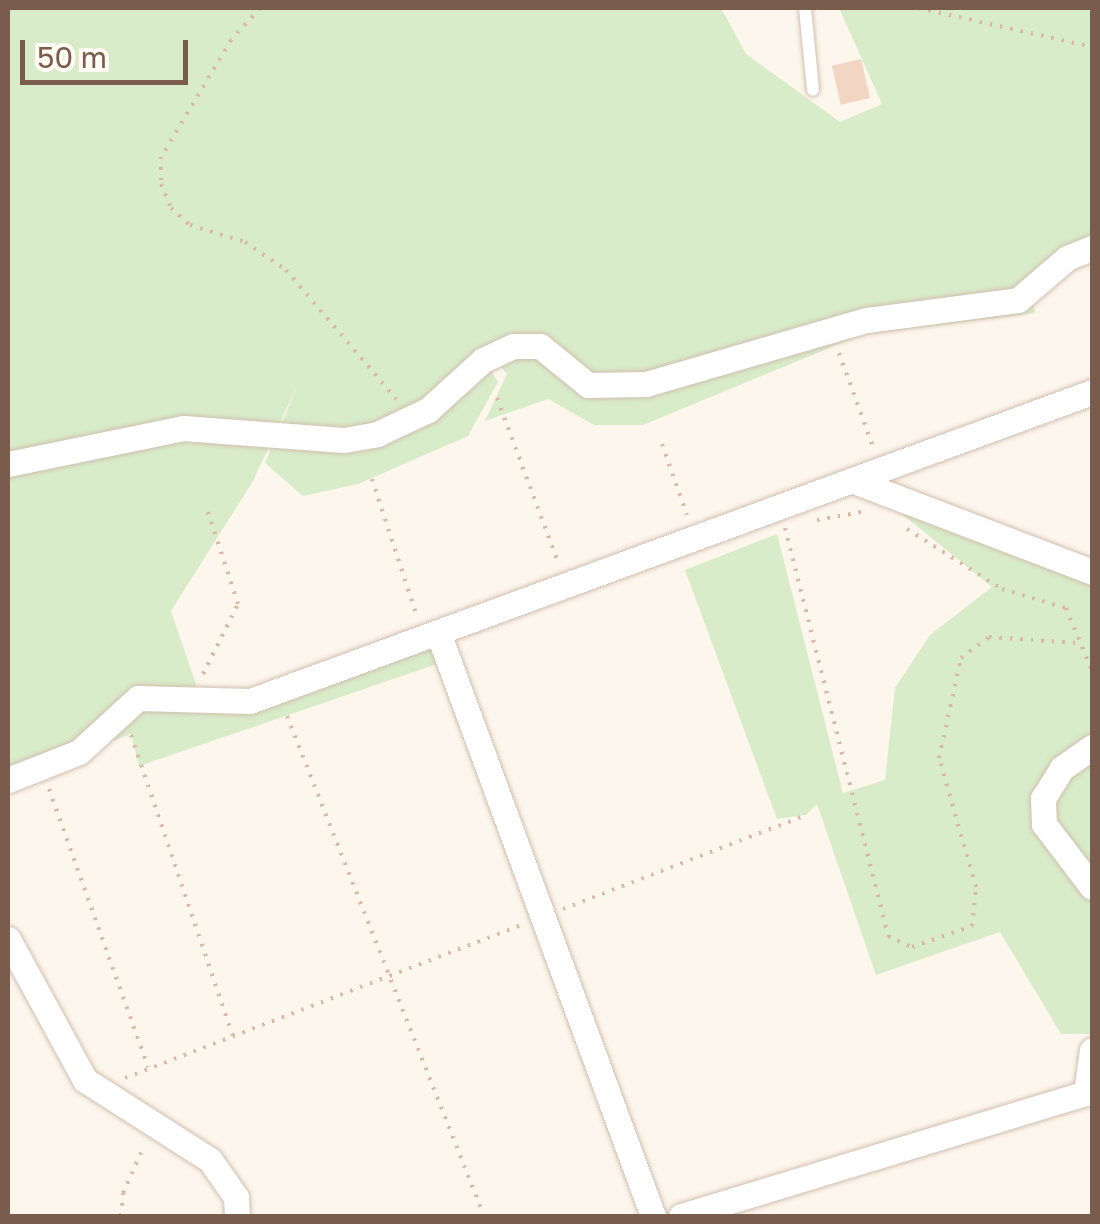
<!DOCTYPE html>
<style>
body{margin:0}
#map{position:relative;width:1100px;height:1224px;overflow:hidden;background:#fdf6ec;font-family:"Golos Text",sans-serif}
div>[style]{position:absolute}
.green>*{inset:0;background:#d8ecc9}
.building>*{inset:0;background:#f3d5c3;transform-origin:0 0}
.path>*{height:4px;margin-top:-2px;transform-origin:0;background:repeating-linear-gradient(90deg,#d9b8a5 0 2.5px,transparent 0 10.5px)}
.roads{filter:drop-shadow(0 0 2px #d1beb0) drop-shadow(0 0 2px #d1beb0)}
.lane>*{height:12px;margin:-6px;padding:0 6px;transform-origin:6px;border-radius:6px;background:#fff}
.street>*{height:25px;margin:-12.5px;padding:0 12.5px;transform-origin:12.5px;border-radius:12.5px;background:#fff}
span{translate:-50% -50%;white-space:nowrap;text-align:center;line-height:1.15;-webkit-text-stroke:10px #fffaf3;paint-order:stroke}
.frame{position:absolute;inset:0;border:10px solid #7a5c4d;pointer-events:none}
.scale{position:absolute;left:20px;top:40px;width:168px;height:45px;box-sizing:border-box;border:5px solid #7a5c4d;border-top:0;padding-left:12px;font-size:30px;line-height:35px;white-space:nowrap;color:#7a5c4d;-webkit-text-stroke:8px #fffaf3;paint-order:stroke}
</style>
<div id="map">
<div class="green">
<i style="clip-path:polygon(8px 8px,721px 8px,746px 54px,840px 122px,882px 104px,839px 8px,1092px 8px,1092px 247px,1031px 299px,1036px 313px,861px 335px,643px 425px,594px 425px,548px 399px,485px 421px,507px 374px,492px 356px,485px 360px,498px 382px,468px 436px,358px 484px,303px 496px,265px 463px,299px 382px,253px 481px,171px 611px,199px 693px,250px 701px,434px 636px,440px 663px,139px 766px,131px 734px,8px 780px)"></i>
<i style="clip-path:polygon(870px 488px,1092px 572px,1092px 1034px,1061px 1034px,1000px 932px,876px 975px,817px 804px,806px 815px,777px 819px,685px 570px,777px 534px,843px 793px,885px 780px,895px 688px,930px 635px,992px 587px)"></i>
</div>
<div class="building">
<i style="left:861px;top:59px;width:40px;height:30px;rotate:77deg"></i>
</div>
<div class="path">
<i style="left:260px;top:8px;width:43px;rotate:132.2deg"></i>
<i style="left:231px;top:40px;width:136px;rotate:120.9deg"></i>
<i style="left:161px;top:157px;width:27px;rotate:90deg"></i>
<i style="left:161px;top:184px;width:26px;rotate:67deg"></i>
<i style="left:171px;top:208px;width:25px;rotate:42deg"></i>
<i style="left:190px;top:225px;width:58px;rotate:17.2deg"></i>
<i style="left:245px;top:242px;width:50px;rotate:34.3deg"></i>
<i style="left:286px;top:270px;width:170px;rotate:49.5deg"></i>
<i style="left:918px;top:8px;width:178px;rotate:12.6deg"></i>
<i style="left:839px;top:353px;width:100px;rotate:70.1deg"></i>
<i style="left:497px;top:398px;width:175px;rotate:69.6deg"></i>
<i style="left:662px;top:444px;width:75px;rotate:70.6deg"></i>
<i style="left:372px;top:479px;width:145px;rotate:71.9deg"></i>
<i style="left:817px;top:520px;width:51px;rotate:-10.2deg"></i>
<i style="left:785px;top:528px;width:421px;rotate:75.8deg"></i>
<i style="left:888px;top:936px;width:26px;rotate:25deg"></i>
<i style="left:912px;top:947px;width:64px;rotate:-19.3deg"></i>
<i style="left:972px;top:926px;width:39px;rotate:-84deg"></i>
<i style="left:976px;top:887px;width:134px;rotate:-106deg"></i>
<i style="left:939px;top:758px;width:102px;rotate:-77.6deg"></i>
<i style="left:961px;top:658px;width:35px;rotate:-37deg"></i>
<i style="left:989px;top:637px;width:90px;rotate:3.8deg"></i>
<i style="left:907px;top:529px;width:112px;rotate:32.3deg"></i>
<i style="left:1002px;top:589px;width:67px;rotate:16.5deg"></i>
<i style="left:1066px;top:608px;width:68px;rotate:67.6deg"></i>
<i style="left:203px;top:674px;width:78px;rotate:-63.4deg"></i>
<i style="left:238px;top:604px;width:97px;rotate:-108.1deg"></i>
<i style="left:287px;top:716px;width:537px;rotate:68.5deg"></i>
<i style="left:131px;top:735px;width:318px;rotate:71.3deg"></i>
<i style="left:49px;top:789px;width:295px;rotate:70.4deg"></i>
<i style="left:563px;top:909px;width:261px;rotate:-21.1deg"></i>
<i style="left:125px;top:1078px;width:425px;rotate:-21.1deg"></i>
<i style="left:121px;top:1216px;width:23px;rotate:-85deg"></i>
<i style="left:123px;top:1193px;width:51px;rotate:-65.9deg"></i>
</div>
<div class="roads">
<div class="lane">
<i style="left:805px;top:8px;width:82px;rotate:84.4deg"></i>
</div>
<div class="street">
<i style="left:8px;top:464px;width:179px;rotate:-11.6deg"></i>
<i style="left:183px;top:428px;width:161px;rotate:4.3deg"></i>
<i style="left:344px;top:440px;width:34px;rotate:-10deg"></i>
<i style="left:377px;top:434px;width:56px;rotate:-25.2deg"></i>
<i style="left:428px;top:410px;width:74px;rotate:-42.3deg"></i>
<i style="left:483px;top:360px;width:33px;rotate:-25deg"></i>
<i style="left:513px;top:346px;width:27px"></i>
<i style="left:540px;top:346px;width:62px;rotate:39.1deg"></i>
<i style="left:588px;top:385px;width:58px;rotate:-1deg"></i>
<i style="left:646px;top:384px;width:230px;rotate:-16.2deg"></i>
<i style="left:867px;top:320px;width:152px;rotate:-7.5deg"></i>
<i style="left:1018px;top:300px;width:65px;rotate:-40.6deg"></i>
<i style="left:1067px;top:258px;width:27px;rotate:-22deg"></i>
<i style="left:854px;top:481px;width:255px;rotate:20.9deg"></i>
<i style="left:439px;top:635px;width:619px;rotate:69.78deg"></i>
<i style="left:1092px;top:747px;width:37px;rotate:145deg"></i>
<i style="left:1062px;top:768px;width:36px;rotate:122deg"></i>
<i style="left:1043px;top:798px;width:26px;rotate:88deg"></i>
<i style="left:1044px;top:824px;width:79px;rotate:52.7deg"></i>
<i style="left:8px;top:780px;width:76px;rotate:-21.5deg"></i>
<i style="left:79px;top:752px;width:80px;rotate:-42.5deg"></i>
<i style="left:138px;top:698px;width:112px;rotate:1.5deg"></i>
<i style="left:250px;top:701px;width:897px;rotate:-20.15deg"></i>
<i style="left:8px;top:939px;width:161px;rotate:61.4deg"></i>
<i style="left:85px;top:1080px;width:148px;rotate:32.6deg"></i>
<i style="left:210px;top:1160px;width:45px;rotate:54.9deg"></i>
<i style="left:236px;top:1197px;width:19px;rotate:87deg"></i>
<i style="left:1086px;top:1093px;width:43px;rotate:-82.1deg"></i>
<i style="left:681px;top:1216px;width:430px;rotate:-16.9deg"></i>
</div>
</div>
<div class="frame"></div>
<div class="scale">50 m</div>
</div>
